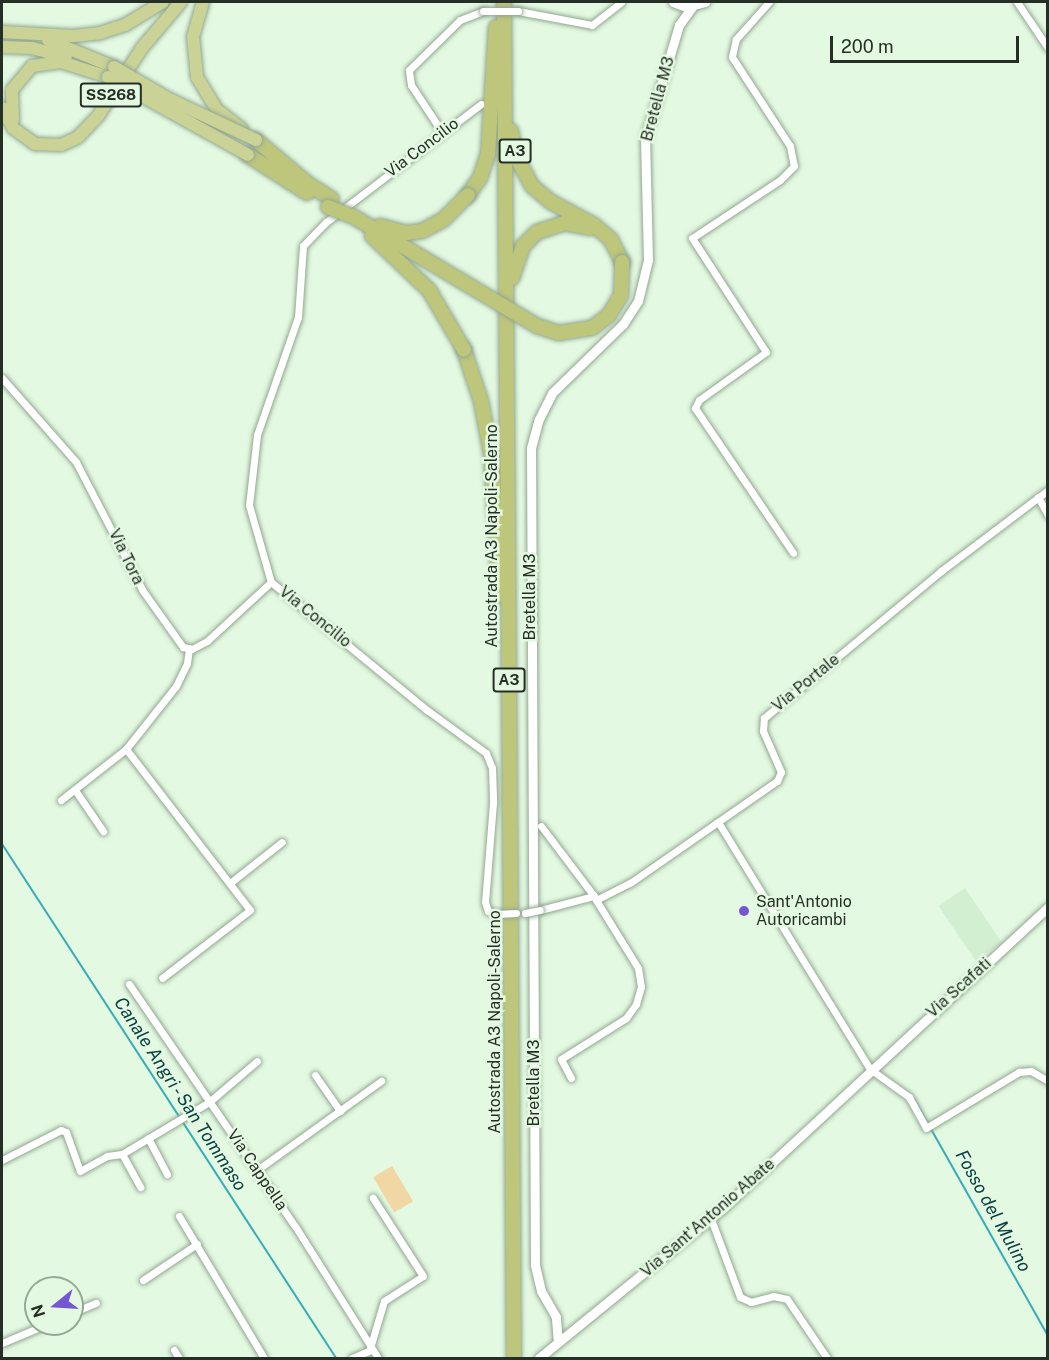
<!DOCTYPE html>
<style>
body{margin:0}
#map{position:relative;width:1049px;height:1360px;overflow:hidden;background:#e3f9e1;font-family:"Public Sans",sans-serif}
div>[style]{position:absolute}
.built>*{inset:0;background:#d3efd2;transform-origin:0 0}
.green>*{inset:0;background:#f0d7a4;transform-origin:0 0}
.stream>*{height:2px;margin:-1px;padding:0 1px;transform-origin:1px;border-radius:1px;background:#35adb6}
.roads{filter:drop-shadow(0 0 2px #92a791) drop-shadow(0 0 2px #92a791)}
.minor>*{height:7px;margin:-3.5px;padding:0 3.5px;transform-origin:3.5px;border-radius:3.5px;background:#fff}
.tertiary>*{height:9px;margin:-4.5px;padding:0 4.5px;transform-origin:4.5px;border-radius:4.5px;background:#fff}
.trunk>*{height:12px;margin:-6px;padding:0 6px;transform-origin:6px;border-radius:6px;background:#cbd296}
.motorway>*{height:14px;margin:-7px;padding:0 7px;transform-origin:7px;border-radius:7px;background:#bec67c}
.bridges{filter:drop-shadow(0 0 2px #92a791) drop-shadow(0 0 2px #92a791)}
.minor-bridge>*{height:7px;margin:-3.5px;padding:0 3.5px;transform-origin:3.5px;border-radius:3.5px;background:#fff}
.trunk-bridge>*{height:12px;margin:-6px;padding:0 6px;transform-origin:6px;border-radius:6px;background:#cbd296}
.motorway-bridge>*{height:14px;margin:-7px;padding:0 7px;transform-origin:7px;border-radius:7px;background:#bec67c}
.dots>*{width:16px;height:16px;translate:-50% -50%;box-sizing:border-box;border:3px solid #e3f9e1;border-radius:50%}
span{translate:-50% -50%;white-space:nowrap;text-align:center;line-height:1.15;-webkit-text-stroke:5px #e3f9e1;paint-order:stroke}
.shield-label span{padding:2px 4px;background:#e3f9e1;border:2px solid;border-radius:4px;-webkit-text-stroke-width:0}
.shield-label{font-size:15px;color:#262f26;font-weight:700}
.street-label{font-size:16px;color:#262f26}
.poi-label{font-size:16px;color:#262f26}
.left{translate:0 -50%;text-align:left}
.water-label{font-size:18px;color:#0a4044;font-style:italic}
.frame{position:absolute;inset:0;border:3px solid #262f26;pointer-events:none}
.north{position:absolute;left:24px;top:1276px;width:60px;height:60px;box-sizing:border-box;background:#e3f9e1;border:2px solid #97a896;border-radius:50%;rotate:252deg;font-size:16px;font-weight:700;line-height:24px;text-align:center;color:#262f26}
.north::after{content:'';display:block;margin:auto;width:21px;height:27px;background:#7557d1;clip-path:polygon(50% 0,100% 100%,50% 72%,0 100%)}
.scale{position:absolute;left:830px;top:36px;width:189px;height:27px;box-sizing:border-box;border:3px solid #262f26;border-top:0;padding-left:8px;font-size:18px;line-height:21px;white-space:nowrap;color:#262f26;-webkit-text-stroke:4px #e3f9e1;paint-order:stroke}
</style>
<div id="map">
<div class="built">
<i style="left:965px;top:888px;width:66px;height:32px;rotate:56deg"></i>
</div>
<div class="green">
<i style="left:392px;top:1166px;width:41px;height:22px;rotate:59deg"></i>
</div>
<div class="stream">
<i style="left:2px;top:844px;width:613px;rotate:56.98deg"></i>
<i style="left:914px;top:1099px;width:272px;rotate:60.5deg"></i>
</div>
<div class="roads">
<div class="minor">
<i style="left:769px;top:2px;width:50px;rotate:131.7deg"></i>
<i style="left:736px;top:39px;width:18px;rotate:103deg"></i>
<i style="left:732px;top:57px;width:106px;rotate:56.9deg"></i>
<i style="left:790px;top:146px;width:20px;rotate:79deg"></i>
<i style="left:794px;top:166px;width:20px;rotate:135deg"></i>
<i style="left:780px;top:180px;width:105px;rotate:146.6deg"></i>
<i style="left:692px;top:238px;width:136px;rotate:57deg"></i>
<i style="left:766px;top:352px;width:82px;rotate:144.4deg"></i>
<i style="left:699px;top:400px;width:9px;rotate:117deg"></i>
<i style="left:695px;top:408px;width:175px;rotate:55.9deg"></i>
<i style="left:1017px;top:2px;width:55px;rotate:56deg"></i>
<i style="left:518px;top:11px;width:75px;rotate:10.7deg"></i>
<i style="left:592px;top:25px;width:37px;rotate:-38deg"></i>
<i style="left:481px;top:104px;width:195px;rotate:142.7deg"></i>
<i style="left:326px;top:222px;width:33px;rotate:134deg"></i>
<i style="left:303px;top:246px;width:71px;rotate:94deg"></i>
<i style="left:298px;top:317px;width:125px;rotate:109.2deg"></i>
<i style="left:257px;top:435px;width:70px;rotate:96.5deg"></i>
<i style="left:249px;top:505px;width:80px;rotate:74.1deg"></i>
<i style="left:271px;top:582px;width:202px;rotate:39.4deg"></i>
<i style="left:427px;top:710px;width:73px;rotate:36.1deg"></i>
<i style="left:486px;top:753px;width:16px;rotate:68deg"></i>
<i style="left:492px;top:768px;width:35px;rotate:88deg"></i>
<i style="left:493px;top:803px;width:99px;rotate:94.6deg"></i>
<i style="left:485px;top:902px;width:9px;rotate:72deg"></i>
<i style="left:488px;top:911px;width:9px;rotate:18deg"></i>
<i style="left:442px;top:132px;width:56px;rotate:-123.4deg"></i>
<i style="left:411px;top:85px;width:15px;rotate:-98deg"></i>
<i style="left:409px;top:70px;width:71px;rotate:-44.4deg"></i>
<i style="left:460px;top:20px;width:25px;rotate:-21deg"></i>
<i style="left:2px;top:378px;width:112px;rotate:48.6deg"></i>
<i style="left:76px;top:462px;width:145px;rotate:62.6deg"></i>
<i style="left:143px;top:591px;width:69px;rotate:54.5deg"></i>
<i style="left:183px;top:647px;width:9px;rotate:13deg"></i>
<i style="left:192px;top:649px;width:17px;rotate:-28deg"></i>
<i style="left:207px;top:641px;width:87px;rotate:-42.7deg"></i>
<i style="left:1038px;top:497px;width:21px;rotate:61deg"></i>
<i style="left:126px;top:749px;width:203px;rotate:52.4deg"></i>
<i style="left:250px;top:910px;width:111px;rotate:142.3deg"></i>
<i style="left:75px;top:790px;width:50px;rotate:55.7deg"></i>
<i style="left:61px;top:800px;width:83px;rotate:-38.1deg"></i>
<i style="left:126px;top:749px;width:80px;rotate:-51.6deg"></i>
<i style="left:176px;top:686px;width:25px;rotate:-64deg"></i>
<i style="left:187px;top:663px;width:15px;rotate:-82deg"></i>
<i style="left:718px;top:822px;width:290px;rotate:58.4deg"></i>
<i style="left:870px;top:1069px;width:48px;rotate:35.7deg"></i>
<i style="left:909px;top:1097px;width:35px;rotate:61deg"></i>
<i style="left:926px;top:1128px;width:109px;rotate:-31.1deg"></i>
<i style="left:1019px;top:1072px;width:12px;rotate:-5deg"></i>
<i style="left:1031px;top:1071px;width:20px;rotate:30deg"></i>
<i style="left:541px;top:826px;width:88px;rotate:52.9deg"></i>
<i style="left:230px;top:883px;width:66px;rotate:-38.3deg"></i>
<i style="left:540px;top:910px;width:56px;rotate:-14.5deg"></i>
<i style="left:594px;top:896px;width:4px;rotate:63deg"></i>
<i style="left:596px;top:900px;width:38px;rotate:-27deg"></i>
<i style="left:630px;top:883px;width:179px;rotate:-34.8deg"></i>
<i style="left:777px;top:781px;width:10px;rotate:-66deg"></i>
<i style="left:781px;top:772px;width:45px;rotate:-113.7deg"></i>
<i style="left:763px;top:731px;width:13px;rotate:-86deg"></i>
<i style="left:764px;top:718px;width:230px;rotate:-39.7deg"></i>
<i style="left:941px;top:571px;width:134px;rotate:-37.1deg"></i>
<i style="left:129px;top:984px;width:293px;rotate:55.6deg"></i>
<i style="left:295px;top:1226px;width:156px;rotate:57.8deg"></i>
<i style="left:315px;top:1075px;width:44px;rotate:55.2deg"></i>
<i style="left:571px;top:1078px;width:21px;rotate:-118deg"></i>
<i style="left:561px;top:1059px;width:77px;rotate:-32.2deg"></i>
<i style="left:626px;top:1018px;width:17px;rotate:-54deg"></i>
<i style="left:636px;top:1004px;width:18px;rotate:-74deg"></i>
<i style="left:641px;top:987px;width:19px;rotate:-99deg"></i>
<i style="left:638px;top:968px;width:80px;rotate:-121.7deg"></i>
<i style="left:148px;top:1138px;width:41px;rotate:62.2deg"></i>
<i style="left:122px;top:1154px;width:38px;rotate:61deg"></i>
<i style="left:2px;top:1160px;width:66px;rotate:-27deg"></i>
<i style="left:61px;top:1130px;width:5px;rotate:22deg"></i>
<i style="left:66px;top:1132px;width:41px;rotate:70.3deg"></i>
<i style="left:80px;top:1171px;width:31px;rotate:-29deg"></i>
<i style="left:107px;top:1156px;width:15px;rotate:-8deg"></i>
<i style="left:122px;top:1154px;width:101px;rotate:-30.9deg"></i>
<i style="left:209px;top:1102px;width:63px;rotate:-40.5deg"></i>
<i style="left:257px;top:1170px;width:153px;rotate:-35.7deg"></i>
<i style="left:179px;top:1216px;width:165px;rotate:59.1deg"></i>
<i style="left:711px;top:1219px;width:83px;rotate:69.6deg"></i>
<i style="left:740px;top:1297px;width:12px;rotate:24deg"></i>
<i style="left:751px;top:1302px;width:23px;rotate:-15deg"></i>
<i style="left:773px;top:1296px;width:14px;rotate:12deg"></i>
<i style="left:787px;top:1299px;width:71px;rotate:55.9deg"></i>
<i style="left:143px;top:1280px;width:65px;rotate:-33.7deg"></i>
<i style="left:72px;top:1313px;width:26px;rotate:-23deg"></i>
<i style="left:2px;top:1343px;width:49px;rotate:-22.9deg"></i>
<i style="left:370px;top:1348px;width:49px;rotate:-73.4deg"></i>
<i style="left:384px;top:1301px;width:46px;rotate:-32.7deg"></i>
<i style="left:423px;top:1276px;width:93px;rotate:-122.7deg"></i>
<i style="left:174px;top:1350px;width:9px;rotate:58deg"></i>
<i style="left:352px;top:1358px;width:21px;rotate:-23deg"></i>
</div>
<div class="tertiary">
<i style="left:673px;top:2px;width:14px;rotate:21deg"></i>
<i style="left:686px;top:7px;width:20px;rotate:-15deg"></i>
<i style="left:558px;top:1342px;width:25px;rotate:-95deg"></i>
<i style="left:556px;top:1317px;width:30px;rotate:-120deg"></i>
<i style="left:541px;top:1291px;width:27px;rotate:-103deg"></i>
<i style="left:535px;top:1265px;width:817px;rotate:-90.28deg"></i>
<i style="left:531px;top:448px;width:30px;rotate:-75deg"></i>
<i style="left:539px;top:419px;width:29px;rotate:-63deg"></i>
<i style="left:552px;top:393px;width:99px;rotate:-44.2deg"></i>
<i style="left:623px;top:324px;width:27px;rotate:-57deg"></i>
<i style="left:638px;top:301px;width:42px;rotate:-76.3deg"></i>
<i style="left:648px;top:260px;width:121px;rotate:-91.4deg"></i>
<i style="left:645px;top:139px;width:119px;rotate:-73.4deg"></i>
<i style="left:679px;top:25px;width:22px;rotate:-54deg"></i>
<i style="left:539px;top:1358px;width:236px;rotate:-39.2deg"></i>
<i style="left:722px;top:1209px;width:444px;rotate:-42.8deg"></i>
</div>
<div class="trunk">
<i style="left:203px;top:2px;width:35px;rotate:106deg"></i>
<i style="left:193px;top:36px;width:41px;rotate:84.4deg"></i>
<i style="left:197px;top:77px;width:37px;rotate:59deg"></i>
<i style="left:216px;top:109px;width:33px;rotate:38deg"></i>
<i style="left:2px;top:32px;width:71px;rotate:3.2deg"></i>
<i style="left:73px;top:36px;width:27px;rotate:-6deg"></i>
<i style="left:100px;top:33px;width:26px;rotate:-18deg"></i>
<i style="left:125px;top:25px;width:44px;rotate:-31.2deg"></i>
<i style="left:48px;top:40px;width:71px;rotate:22.2deg"></i>
<i style="left:2px;top:47px;width:30px;rotate:2deg"></i>
<i style="left:32px;top:48px;width:35px;rotate:15deg"></i>
<i style="left:2px;top:108px;width:23px;rotate:61deg"></i>
<i style="left:13px;top:128px;width:27px;rotate:36deg"></i>
<i style="left:35px;top:144px;width:26px;rotate:2deg"></i>
<i style="left:61px;top:145px;width:17px;rotate:-24deg"></i>
<i style="left:77px;top:138px;width:30px;rotate:-46deg"></i>
<i style="left:98px;top:116px;width:81px;rotate:-57.1deg"></i>
<i style="left:142px;top:48px;width:60px;rotate:-49.7deg"></i>
<i style="left:13px;top:120px;width:30px;rotate:-92deg"></i>
<i style="left:12px;top:90px;width:31px;rotate:-50deg"></i>
<i style="left:32px;top:66px;width:29px;rotate:-8deg"></i>
<i style="left:61px;top:62px;width:49px;rotate:17.7deg"></i>
</div>
<div class="motorway">
<i style="left:504px;top:2px;width:1356px;rotate:89.58deg"></i>
<i style="left:511px;top:131px;width:25px;rotate:79deg"></i>
<i style="left:516px;top:156px;width:34px;rotate:62deg"></i>
<i style="left:532px;top:186px;width:25px;rotate:40deg"></i>
<i style="left:551px;top:202px;width:49px;rotate:28.1deg"></i>
<i style="left:594px;top:225px;width:23px;rotate:41deg"></i>
<i style="left:611px;top:240px;width:25px;rotate:63deg"></i>
<i style="left:256px;top:140px;width:68px;rotate:40.2deg"></i>
<i style="left:308px;top:184px;width:28px;rotate:32deg"></i>
<i style="left:248px;top:155px;width:70px;rotate:32.8deg"></i>
<i style="left:468px;top:195px;width:21px;rotate:-55deg"></i>
<i style="left:480px;top:178px;width:25px;rotate:-72deg"></i>
<i style="left:488px;top:154px;width:127px;rotate:-86.4deg"></i>
<i style="left:512px;top:278px;width:34px;rotate:-71deg"></i>
<i style="left:523px;top:246px;width:20px;rotate:-45deg"></i>
<i style="left:537px;top:232px;width:28px;rotate:-18deg"></i>
<i style="left:564px;top:223px;width:26px;rotate:11deg"></i>
<i style="left:464px;top:350px;width:54px;rotate:71.6deg"></i>
<i style="left:481px;top:401px;width:54px;rotate:79.3deg"></i>
<i style="left:491px;top:454px;width:141px;rotate:86.3deg"></i>
</div>
</div>
<div class="bridges">
<div class="minor-bridge">
<i style="left:483px;top:11px;width:35px"></i>
<i style="left:525px;top:913px;width:15px;rotate:-11deg"></i>
<i style="left:497px;top:914px;width:19px;rotate:-3deg"></i>
</div>
<div class="trunk-bridge">
<i style="left:114px;top:67px;width:66px;rotate:30.1deg"></i>
<i style="left:171px;top:100px;width:94px;rotate:25.2deg"></i>
<i style="left:108px;top:77px;width:160px;rotate:29.1deg"></i>
</div>
<div class="motorway-bridge">
<i style="left:328px;top:207px;width:28px;rotate:21deg"></i>
<i style="left:354px;top:217px;width:213px;rotate:30.8deg"></i>
<i style="left:537px;top:326px;width:23px;rotate:18deg"></i>
<i style="left:559px;top:333px;width:33px;rotate:-9deg"></i>
<i style="left:592px;top:328px;width:21px;rotate:-37deg"></i>
<i style="left:609px;top:315px;width:23px;rotate:-59deg"></i>
<i style="left:621px;top:295px;width:33px;rotate:-88deg"></i>
<i style="left:380px;top:226px;width:27px;rotate:15deg"></i>
<i style="left:406px;top:233px;width:16px;rotate:-7deg"></i>
<i style="left:422px;top:231px;width:24px;rotate:-28deg"></i>
<i style="left:443px;top:220px;width:35px;rotate:-45deg"></i>
<i style="left:372px;top:236px;width:79px;rotate:43.5deg"></i>
<i style="left:429px;top:290px;width:69px;rotate:59.7deg"></i>
</div>
</div>
<div class="dots">
<i style="left:744px;top:911px;background:#7557d1"></i>
</div>
<div class="shield-label">
<span style="left:111px;top:95px">SS268</span>
<span style="left:515px;top:151px">A3</span>
<span style="left:509px;top:680px">A3</span>
</div>
<div class="street-label">
<span style="left:658px;top:99px;rotate:-75deg">Bretella M3</span>
<span style="left:422px;top:148px;rotate:-37deg">Via Concilio</span>
<span style="left:492px;top:536px;rotate:-90deg">Autostrada A3 Napoli-Salerno</span>
<span style="left:126px;top:557px;rotate:64deg">Via Tora</span>
<span style="left:530px;top:597px;rotate:-90deg">Bretella M3</span>
<span style="left:315px;top:617px;rotate:39deg">Via Concilio</span>
<span style="left:806px;top:683px;rotate:-39deg">Via Portale</span>
<span style="left:959px;top:988px;rotate:-42deg">Via Scafati</span>
<span style="left:495px;top:1022px;rotate:-90deg">Autostrada A3 Napoli-Salerno</span>
<span style="left:534px;top:1083px;rotate:-90deg">Bretella M3</span>
<span style="left:257px;top:1170px;rotate:56deg">Via Cappella</span>
<span style="left:708px;top:1218px;rotate:-41deg">Via Sant'Antonio Abate</span>
</div>
<div class="poi-label">
<span class="left" style="left:756px;top:911px">Sant'Antonio<br>Autoricambi</span>
</div>
<div class="water-label">
<span style="left:180px;top:1094px;rotate:57deg">Canale Angri - San Tommaso</span>
<span style="left:993px;top:1211px;rotate:61deg">Fosso del Mulino</span>
</div>
<div class="frame"></div>
<div class="north">N</div>
<div class="scale">200 m</div>
</div>
